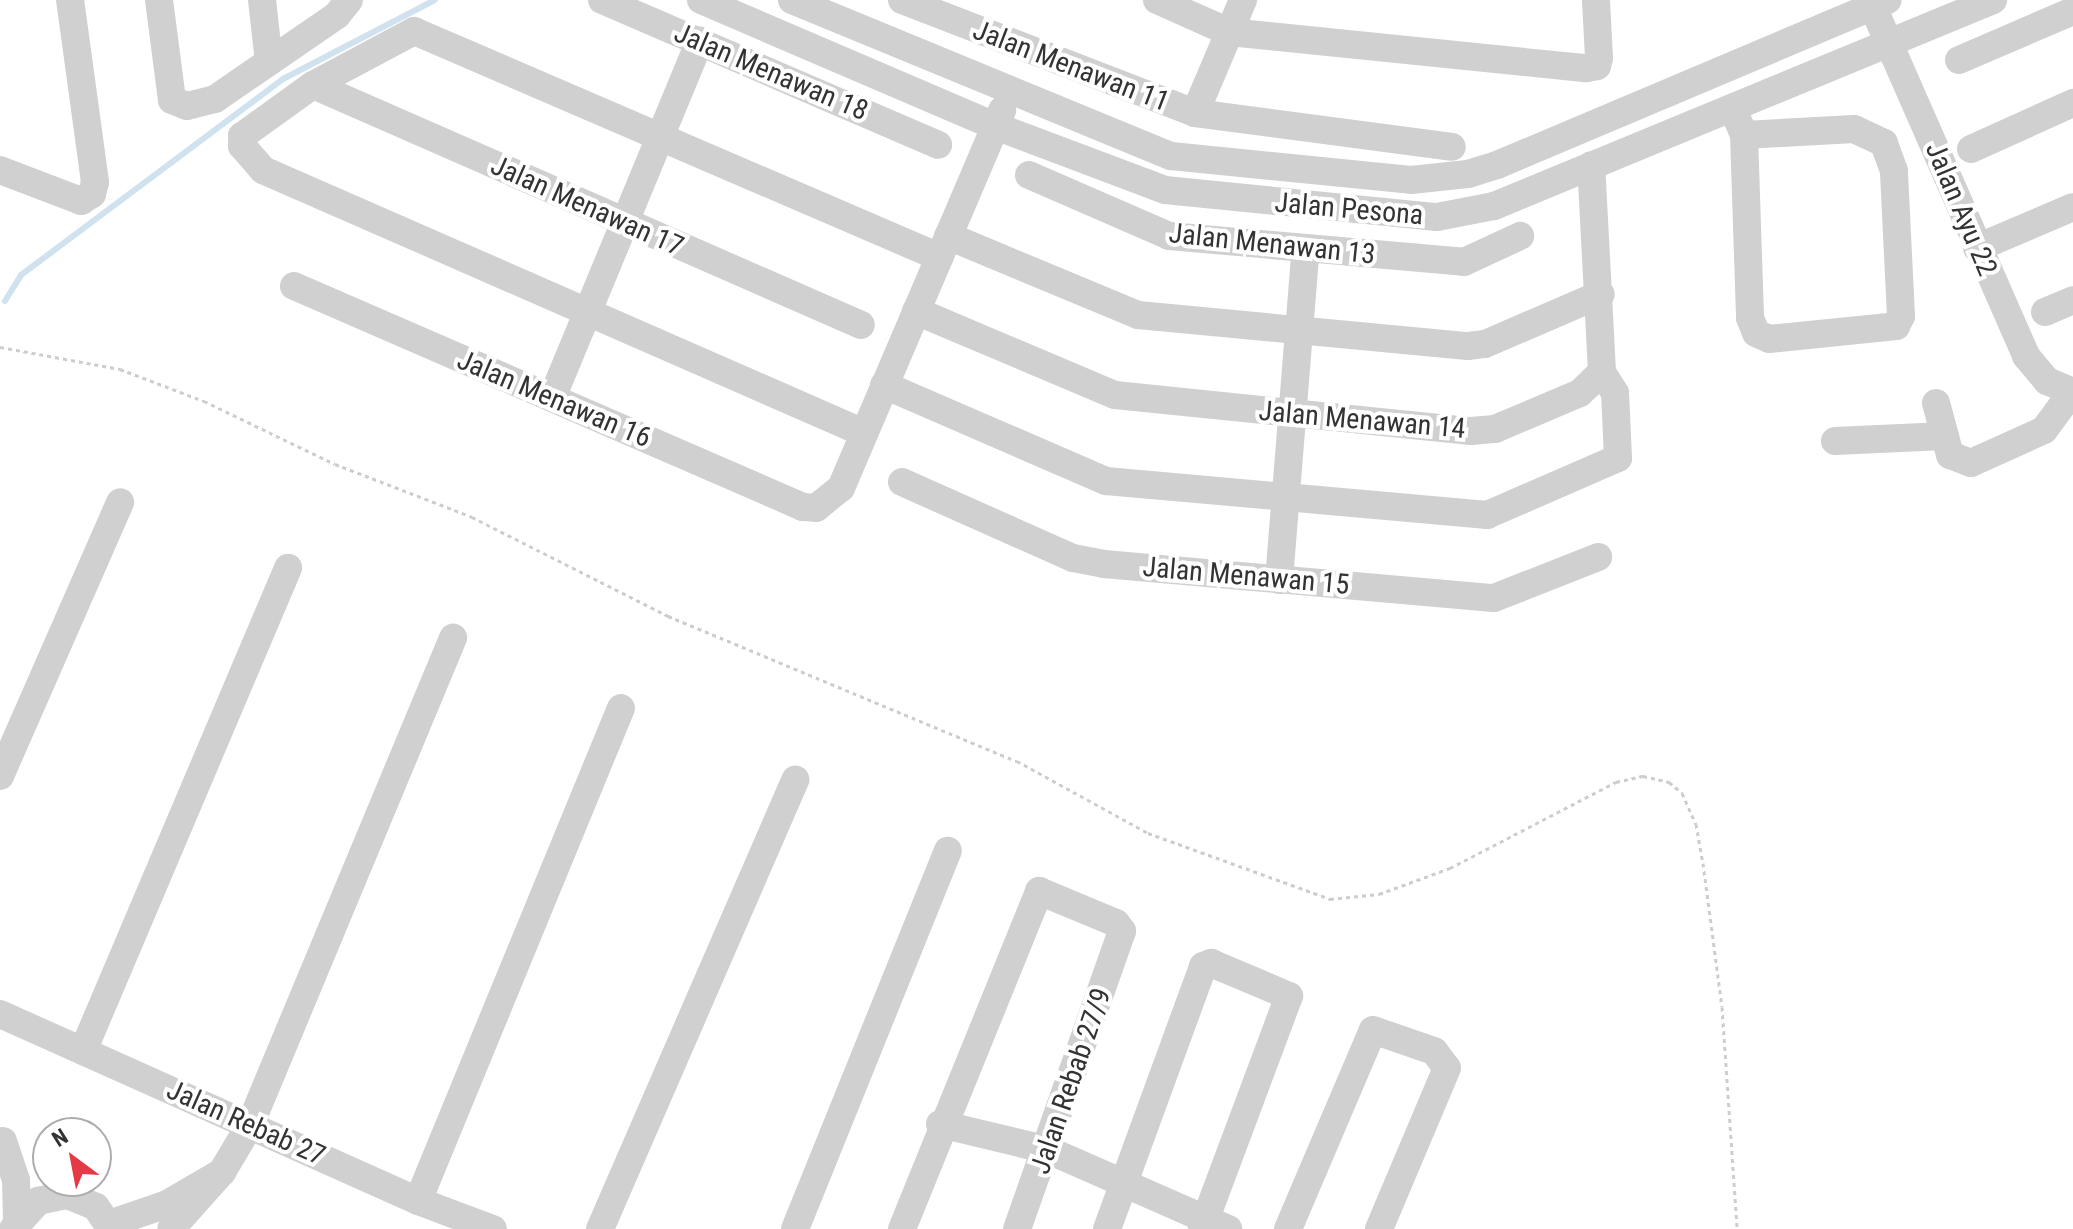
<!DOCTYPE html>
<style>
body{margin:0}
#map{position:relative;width:2073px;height:1229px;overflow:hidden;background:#fff;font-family:"Roboto Condensed",sans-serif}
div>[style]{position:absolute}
.stream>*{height:6px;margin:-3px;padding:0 3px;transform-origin:3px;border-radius:3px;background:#cfe2ee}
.path>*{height:3px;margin-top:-1.5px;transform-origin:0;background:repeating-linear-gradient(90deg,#cdcdcd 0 4px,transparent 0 8px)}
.minor>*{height:28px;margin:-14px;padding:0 14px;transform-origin:14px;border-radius:14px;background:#d0d0d0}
span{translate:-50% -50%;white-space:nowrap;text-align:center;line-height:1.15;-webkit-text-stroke:8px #fff;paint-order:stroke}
.street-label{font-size:28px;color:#333}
.north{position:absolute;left:32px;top:1117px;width:80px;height:80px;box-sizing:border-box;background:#fff;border:2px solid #adadad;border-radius:50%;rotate:328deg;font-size:22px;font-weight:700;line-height:32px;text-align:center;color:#333}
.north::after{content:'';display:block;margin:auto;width:28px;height:36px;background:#e63946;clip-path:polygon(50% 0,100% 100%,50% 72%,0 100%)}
</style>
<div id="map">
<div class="stream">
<i style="left:5px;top:301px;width:31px;rotate:-58deg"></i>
<i style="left:21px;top:275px;width:327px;rotate:-36.8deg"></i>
<i style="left:283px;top:79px;width:171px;rotate:-27.5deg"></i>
</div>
<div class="path">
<i style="left:0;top:347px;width:122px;rotate:10.4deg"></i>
<i style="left:120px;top:369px;width:90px;rotate:20.9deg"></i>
<i style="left:204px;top:401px;width:145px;rotate:25.7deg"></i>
<i style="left:335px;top:464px;width:147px;rotate:21.1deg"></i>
<i style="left:472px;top:517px;width:220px;rotate:26.8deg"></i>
<i style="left:668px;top:616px;width:378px;rotate:22.6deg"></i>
<i style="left:1017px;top:761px;width:149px;rotate:28.8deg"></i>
<i style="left:1148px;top:833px;width:194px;rotate:19.9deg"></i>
<i style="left:1330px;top:899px;width:49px;rotate:-5.8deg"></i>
<i style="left:1379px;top:894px;width:76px;rotate:-20.1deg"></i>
<i style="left:1450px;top:868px;width:187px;rotate:-27.4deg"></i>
<i style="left:1616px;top:782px;width:28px;rotate:-13deg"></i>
<i style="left:1643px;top:776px;width:27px;rotate:13deg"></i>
<i style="left:1669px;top:782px;width:17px;rotate:40deg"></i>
<i style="left:1682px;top:793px;width:34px;rotate:66deg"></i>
<i style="left:1696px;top:824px;width:40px;rotate:80deg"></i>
<i style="left:1703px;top:863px;width:145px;rotate:82.5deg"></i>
<i style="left:1722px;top:1007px;width:223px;rotate:86.1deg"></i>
</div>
<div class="minor">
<i style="left:159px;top:0;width:101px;rotate:82.6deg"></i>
<i style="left:172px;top:100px;width:16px;rotate:22deg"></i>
<i style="left:187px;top:106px;width:29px;rotate:-14deg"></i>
<i style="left:215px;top:99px;width:148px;rotate:-34.5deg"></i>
<i style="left:337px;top:15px;width:19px;rotate:-51deg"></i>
<i style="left:262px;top:0;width:62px;rotate:83.6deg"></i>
<i style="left:602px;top:0;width:366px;rotate:23.3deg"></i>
<i style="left:701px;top:0;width:320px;rotate:23.2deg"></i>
<i style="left:995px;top:126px;width:182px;rotate:20.6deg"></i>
<i style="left:1165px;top:190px;width:273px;rotate:5.7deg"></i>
<i style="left:1437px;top:217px;width:58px;rotate:-10.9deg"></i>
<i style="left:1494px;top:206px;width:540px;rotate:-22.43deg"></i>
<i style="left:792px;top:0;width:410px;rotate:22.4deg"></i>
<i style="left:1171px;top:156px;width:241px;rotate:5.7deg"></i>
<i style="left:1411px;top:180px;width:57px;rotate:-6deg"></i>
<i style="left:1468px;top:174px;width:30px;rotate:-17deg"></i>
<i style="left:1497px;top:165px;width:424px;rotate:-22.9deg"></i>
<i style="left:902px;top:0;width:314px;rotate:21.1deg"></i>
<i style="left:1195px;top:113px;width:259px;rotate:7.5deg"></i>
<i style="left:1157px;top:0;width:79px;rotate:24deg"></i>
<i style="left:1229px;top:32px;width:359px;rotate:5.8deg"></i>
<i style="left:1586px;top:68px;width:11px;rotate:-10deg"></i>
<i style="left:1597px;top:66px;width:8px;rotate:-76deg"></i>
<i style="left:1599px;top:58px;width:58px;rotate:-93deg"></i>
<i style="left:1870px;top:0;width:389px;rotate:66.3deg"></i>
<i style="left:2026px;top:356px;width:33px;rotate:50deg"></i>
<i style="left:2047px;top:381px;width:28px;rotate:23deg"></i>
<i style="left:1959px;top:60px;width:124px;rotate:-23.3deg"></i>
<i style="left:313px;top:85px;width:598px;rotate:23.65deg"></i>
<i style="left:1733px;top:109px;width:28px;rotate:67deg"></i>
<i style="left:1744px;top:135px;width:183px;rotate:88.1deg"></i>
<i style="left:1750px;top:318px;width:16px;rotate:68deg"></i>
<i style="left:1756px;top:333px;width:14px;rotate:25deg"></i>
<i style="left:1769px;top:339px;width:128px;rotate:-5.8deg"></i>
<i style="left:1896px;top:326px;width:11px;rotate:-63deg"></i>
<i style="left:1901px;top:316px;width:145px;rotate:-92.8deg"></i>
<i style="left:1894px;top:171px;width:30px;rotate:-110deg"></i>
<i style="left:1884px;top:143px;width:33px;rotate:-155deg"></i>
<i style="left:1854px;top:129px;width:110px;rotate:176.9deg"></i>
<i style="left:1195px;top:113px;width:123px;rotate:-67deg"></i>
<i style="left:1971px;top:149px;width:112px;rotate:-24.3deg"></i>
<i style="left:0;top:170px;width:87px;rotate:20.9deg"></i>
<i style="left:81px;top:201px;width:13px;rotate:-32deg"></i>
<i style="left:92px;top:194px;width:12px;rotate:-76deg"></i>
<i style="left:95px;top:182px;width:184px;rotate:-97.8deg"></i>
<i style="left:1029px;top:175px;width:153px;rotate:23.5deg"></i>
<i style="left:1169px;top:236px;width:296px;rotate:5deg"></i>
<i style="left:1464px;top:262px;width:62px;rotate:-24.9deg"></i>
<i style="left:948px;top:236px;width:206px;rotate:22.6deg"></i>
<i style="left:1138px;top:315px;width:331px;rotate:5.4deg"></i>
<i style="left:1468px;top:346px;width:17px;rotate:-7deg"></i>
<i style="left:1485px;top:344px;width:126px;rotate:-23.3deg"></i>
<i style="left:1977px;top:248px;width:104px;rotate:-23.1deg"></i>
<i style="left:294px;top:286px;width:555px;rotate:23.47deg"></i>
<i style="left:803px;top:507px;width:13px;rotate:4deg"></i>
<i style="left:816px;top:508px;width:32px;rotate:-39deg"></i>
<i style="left:841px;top:488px;width:411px;rotate:-66.9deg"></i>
<i style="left:916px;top:311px;width:216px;rotate:22.9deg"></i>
<i style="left:1115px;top:395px;width:358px;rotate:5.8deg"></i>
<i style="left:1471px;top:431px;width:24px;rotate:-5deg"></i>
<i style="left:1495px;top:429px;width:92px;rotate:-23deg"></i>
<i style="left:1580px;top:393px;width:30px;rotate:-44deg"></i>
<i style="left:1602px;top:372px;width:207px;rotate:-93deg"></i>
<i style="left:2045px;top:312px;width:30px;rotate:-23deg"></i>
<i style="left:884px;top:385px;width:242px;rotate:23.4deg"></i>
<i style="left:1106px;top:481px;width:383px;rotate:5.1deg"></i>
<i style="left:1487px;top:515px;width:143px;rotate:-23.5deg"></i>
<i style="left:1618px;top:458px;width:65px;rotate:-92.6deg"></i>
<i style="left:1615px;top:393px;width:25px;rotate:-122deg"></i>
<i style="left:552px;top:398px;width:387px;rotate:-67.5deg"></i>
<i style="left:1936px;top:403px;width:54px;rotate:74.9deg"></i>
<i style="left:1950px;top:455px;width:22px;rotate:21deg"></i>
<i style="left:1971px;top:463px;width:80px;rotate:-24.3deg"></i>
<i style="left:2044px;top:430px;width:47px;rotate:-53.6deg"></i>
<i style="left:864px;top:433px;width:656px;rotate:-156.37deg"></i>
<i style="left:263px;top:170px;width:32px;rotate:-131deg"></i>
<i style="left:242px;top:146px;width:10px;rotate:-90deg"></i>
<i style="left:242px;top:136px;width:87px;rotate:-35.7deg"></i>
<i style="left:313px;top:85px;width:115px;rotate:-28.1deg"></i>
<i style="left:414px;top:31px;width:572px;rotate:23.29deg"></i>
<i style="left:1835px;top:441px;width:110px;rotate:-2.6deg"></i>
<i style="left:902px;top:482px;width:187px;rotate:24deg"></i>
<i style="left:1073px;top:558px;width:32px;rotate:11deg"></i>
<i style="left:1104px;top:564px;width:391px;rotate:5deg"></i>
<i style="left:1494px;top:598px;width:112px;rotate:-21.5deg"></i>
<i style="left:1279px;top:580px;width:333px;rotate:-85.4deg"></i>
<i style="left:0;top:776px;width:299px;rotate:-66.3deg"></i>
<i style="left:0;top:1014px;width:458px;rotate:24.1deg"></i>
<i style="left:418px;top:1201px;width:80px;rotate:20.5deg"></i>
<i style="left:83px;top:1051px;width:525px;rotate:-67deg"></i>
<i style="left:940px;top:1124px;width:111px;rotate:13.5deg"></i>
<i style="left:1048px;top:1150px;width:197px;rotate:23.7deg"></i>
<i style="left:3px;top:1141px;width:41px;rotate:71.6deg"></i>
<i style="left:16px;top:1180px;width:41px;rotate:88.6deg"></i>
<i style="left:222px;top:1172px;width:55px;rotate:-59.2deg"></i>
<i style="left:250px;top:1125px;width:528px;rotate:-67.37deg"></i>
<i style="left:418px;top:1201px;width:533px;rotate:-67.62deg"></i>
<i style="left:109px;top:1224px;width:61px;rotate:-19deg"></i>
<i style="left:167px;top:1204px;width:64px;rotate:-30.2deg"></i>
<i style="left:222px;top:1172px;width:76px;rotate:131.8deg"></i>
<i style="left:13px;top:1229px;width:38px;rotate:-48deg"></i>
<i style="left:38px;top:1201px;width:30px;rotate:-12deg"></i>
<i style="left:67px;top:1195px;width:31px;rotate:22deg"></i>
<i style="left:96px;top:1207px;width:27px;rotate:56deg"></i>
<i style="left:600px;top:1229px;width:490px;rotate:-66.5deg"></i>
<i style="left:795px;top:1229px;width:408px;rotate:-68deg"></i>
<i style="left:902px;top:1229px;width:365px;rotate:-67.9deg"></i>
<i style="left:1039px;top:891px;width:83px;rotate:22.6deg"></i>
<i style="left:1116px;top:923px;width:10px;rotate:53deg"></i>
<i style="left:1122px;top:931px;width:316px;rotate:109.4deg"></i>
<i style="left:1107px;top:1229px;width:280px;rotate:-69.9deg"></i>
<i style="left:1203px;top:966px;width:9px;rotate:-21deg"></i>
<i style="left:1211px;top:963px;width:85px;rotate:22.9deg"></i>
<i style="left:1289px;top:996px;width:249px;rotate:110.5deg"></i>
<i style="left:1288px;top:1229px;width:216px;rotate:-66.9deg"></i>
<i style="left:1373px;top:1030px;width:65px;rotate:19deg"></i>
<i style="left:1434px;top:1051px;width:21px;rotate:53deg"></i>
<i style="left:1447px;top:1068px;width:175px;rotate:112.9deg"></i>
</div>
<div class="street-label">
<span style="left:1071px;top:66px;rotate:21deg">Jalan Menawan 11</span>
<span style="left:771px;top:72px;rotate:23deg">Jalan Menawan 18</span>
<span style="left:587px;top:206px;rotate:24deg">Jalan Menawan 17</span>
<span style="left:1349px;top:209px;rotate:5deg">Jalan Pesona</span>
<span style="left:1961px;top:209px;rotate:67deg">Jalan Ayu 22</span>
<span style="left:1272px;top:244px;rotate:6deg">Jalan Menawan 13</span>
<span style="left:554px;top:399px;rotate:23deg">Jalan Menawan 16</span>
<span style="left:1362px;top:420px;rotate:5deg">Jalan Menawan 14</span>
<span style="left:1246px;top:576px;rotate:5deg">Jalan Menawan 15</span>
<span style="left:1071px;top:1081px;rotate:-71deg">Jalan Rebab 27/9</span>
<span style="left:246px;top:1123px;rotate:24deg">Jalan Rebab 27</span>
</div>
<div class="north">N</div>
</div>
